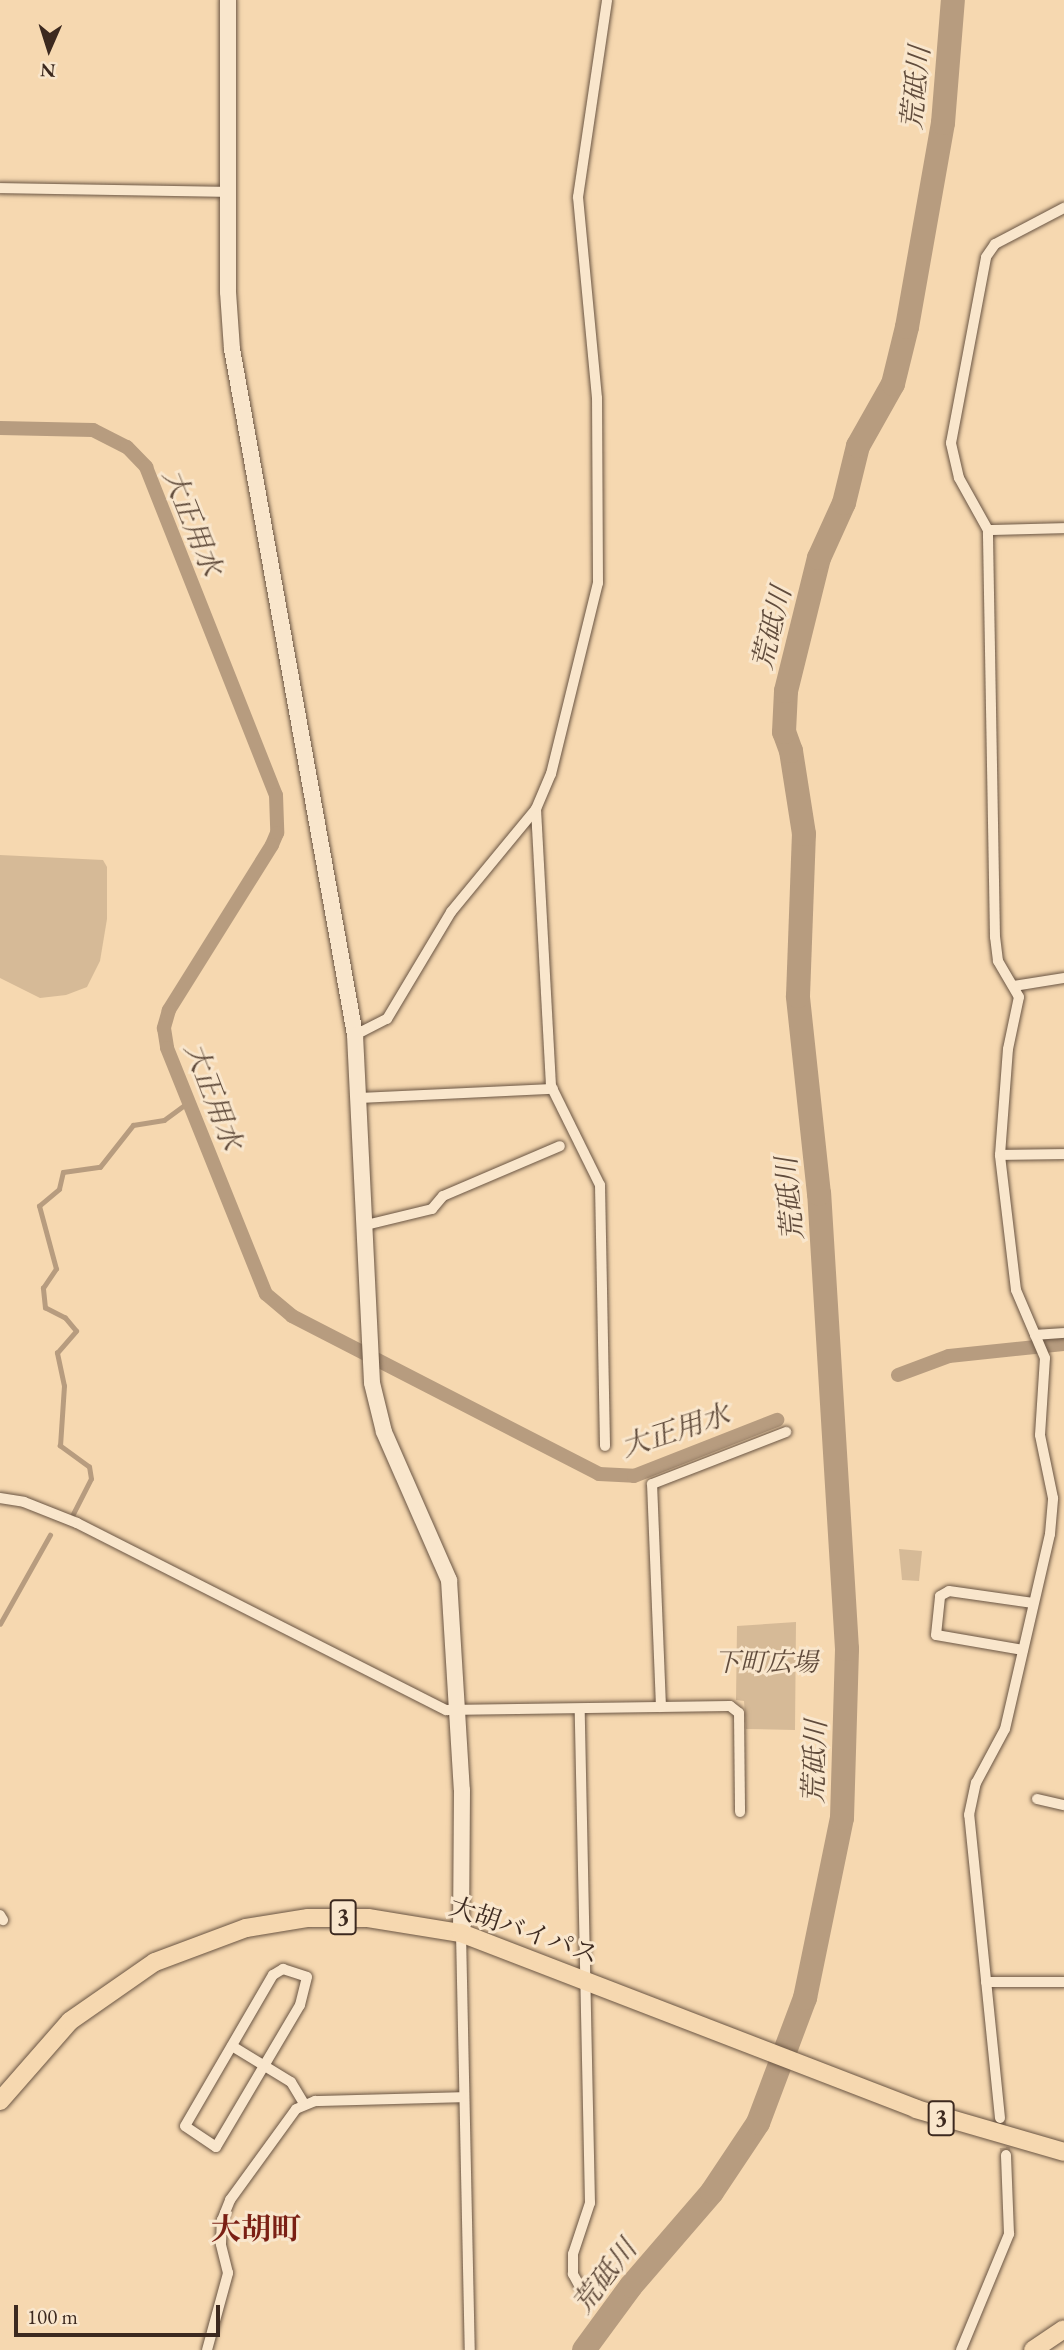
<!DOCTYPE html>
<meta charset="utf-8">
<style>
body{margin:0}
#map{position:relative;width:1064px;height:2350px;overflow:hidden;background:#f6d8b0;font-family:"EB Garamond","Noto Serif JP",serif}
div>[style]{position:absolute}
.green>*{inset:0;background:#d6ba97}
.stream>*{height:4.5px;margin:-2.25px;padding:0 2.25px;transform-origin:2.25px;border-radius:2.25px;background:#b79c7f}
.canal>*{height:14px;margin:-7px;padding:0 7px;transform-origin:7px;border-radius:7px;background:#b79c7f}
.river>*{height:24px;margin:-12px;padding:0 12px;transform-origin:12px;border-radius:12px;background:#b79c7f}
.street-tunnel>*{height:10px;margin-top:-5px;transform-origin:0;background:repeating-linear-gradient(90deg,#d1b593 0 10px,transparent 0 15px)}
.roads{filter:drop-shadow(0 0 2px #6a5543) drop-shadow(0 0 2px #6a5543)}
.street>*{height:10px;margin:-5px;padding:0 5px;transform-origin:5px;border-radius:5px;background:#f9e6cc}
.secondary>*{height:16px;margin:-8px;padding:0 8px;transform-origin:8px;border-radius:8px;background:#f9e6cc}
.primary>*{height:18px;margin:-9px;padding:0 9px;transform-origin:9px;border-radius:9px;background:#f6d8b0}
span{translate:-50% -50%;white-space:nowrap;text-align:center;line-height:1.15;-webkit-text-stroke:6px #f9e6cc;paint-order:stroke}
.shield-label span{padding:2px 5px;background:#f9e6cc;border:2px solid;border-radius:5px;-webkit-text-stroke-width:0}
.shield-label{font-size:24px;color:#3c291f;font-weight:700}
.park-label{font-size:26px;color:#624d3d;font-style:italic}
.street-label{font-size:26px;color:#3c291f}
.water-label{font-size:28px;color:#614c3c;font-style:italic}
.quarter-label{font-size:30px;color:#7a1f14;font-weight:700}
.north{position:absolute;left:14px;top:14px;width:70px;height:70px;-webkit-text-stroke:5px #f9e6cc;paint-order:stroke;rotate:183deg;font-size:19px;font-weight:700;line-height:28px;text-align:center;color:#3c291f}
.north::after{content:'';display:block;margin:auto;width:24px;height:32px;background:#3c291f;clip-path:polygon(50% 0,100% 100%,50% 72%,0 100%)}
.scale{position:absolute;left:14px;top:2305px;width:206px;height:32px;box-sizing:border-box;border:4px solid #3c291f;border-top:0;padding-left:9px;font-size:21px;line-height:24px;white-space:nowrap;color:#3c291f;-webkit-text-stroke:5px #f9e6cc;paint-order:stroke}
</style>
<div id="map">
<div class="green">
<i style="clip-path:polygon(0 855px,103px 860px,107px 867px,107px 919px,100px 961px,87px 987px,66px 995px,40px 998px,0 978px)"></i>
<i style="clip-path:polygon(899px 1549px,922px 1551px,919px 1581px,902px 1580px)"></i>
<i style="clip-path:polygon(796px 1622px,795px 1730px,746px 1729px,744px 1701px,736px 1700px,737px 1626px)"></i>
</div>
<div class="stream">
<i style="left:73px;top:1514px;width:39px;rotate:-63deg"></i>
<i style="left:91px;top:1479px;width:12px;rotate:-99deg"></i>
<i style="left:89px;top:1467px;width:36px;rotate:-144deg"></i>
<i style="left:60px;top:1446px;width:60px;rotate:-86.2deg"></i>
<i style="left:64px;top:1386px;width:34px;rotate:-102deg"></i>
<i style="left:57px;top:1353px;width:29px;rotate:-49deg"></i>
<i style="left:76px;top:1331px;width:17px;rotate:-130deg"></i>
<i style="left:65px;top:1318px;width:22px;rotate:-153deg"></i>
<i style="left:45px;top:1308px;width:20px;rotate:-96deg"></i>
<i style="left:43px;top:1288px;width:23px;rotate:-56deg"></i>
<i style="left:56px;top:1269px;width:65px;rotate:-105.1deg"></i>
<i style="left:39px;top:1206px;width:26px;rotate:-40deg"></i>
<i style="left:59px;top:1189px;width:17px;rotate:-77deg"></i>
<i style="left:63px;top:1172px;width:37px;rotate:-8deg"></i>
<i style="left:100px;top:1167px;width:53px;rotate:-51.8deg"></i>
<i style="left:133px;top:1125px;width:31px;rotate:-9deg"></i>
<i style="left:164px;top:1120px;width:32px;rotate:-36deg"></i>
<i style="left:0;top:1624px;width:102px;rotate:-60.7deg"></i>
</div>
<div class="canal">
<i style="left:0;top:428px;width:93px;rotate:1.2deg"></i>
<i style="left:93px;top:430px;width:38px;rotate:27deg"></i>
<i style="left:127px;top:447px;width:28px;rotate:46deg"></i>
<i style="left:146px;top:467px;width:353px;rotate:68.4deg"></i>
<i style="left:276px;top:795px;width:38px;rotate:88deg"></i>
<i style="left:277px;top:833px;width:13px;rotate:113deg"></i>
<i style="left:272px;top:845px;width:195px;rotate:122deg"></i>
<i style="left:169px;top:1010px;width:19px;rotate:106deg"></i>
<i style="left:164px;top:1028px;width:20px;rotate:81deg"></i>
<i style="left:167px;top:1048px;width:265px;rotate:68.1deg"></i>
<i style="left:266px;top:1294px;width:34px;rotate:40deg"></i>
<i style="left:292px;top:1316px;width:345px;rotate:27.2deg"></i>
<i style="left:599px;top:1474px;width:35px;rotate:3deg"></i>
<i style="left:634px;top:1476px;width:154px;rotate:-21.4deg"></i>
<i style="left:898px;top:1375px;width:54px;rotate:-20.4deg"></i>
<i style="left:949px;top:1356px;width:116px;rotate:-6deg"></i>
</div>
<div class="river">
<i style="left:584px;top:2350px;width:79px;rotate:-53.7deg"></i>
<i style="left:631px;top:2286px;width:124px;rotate:-49.2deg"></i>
<i style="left:712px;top:2192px;width:83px;rotate:-56.3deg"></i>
<i style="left:758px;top:2123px;width:134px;rotate:-69.4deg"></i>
<i style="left:805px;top:1998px;width:184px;rotate:-78.4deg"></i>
<i style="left:842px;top:1818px;width:169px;rotate:-88.3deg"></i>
<i style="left:847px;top:1649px;width:456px;rotate:-93.5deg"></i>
<i style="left:819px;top:1194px;width:199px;rotate:-96.1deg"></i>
<i style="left:798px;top:996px;width:162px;rotate:-87.9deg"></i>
<i style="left:804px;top:834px;width:84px;rotate:-98.9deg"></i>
<i style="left:791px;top:751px;width:20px;rotate:-110deg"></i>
<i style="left:784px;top:732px;width:41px;rotate:-87.2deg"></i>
<i style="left:786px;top:691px;width:137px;rotate:-76.1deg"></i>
<i style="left:819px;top:558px;width:60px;rotate:-65.6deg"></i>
<i style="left:844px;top:503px;width:59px;rotate:-76.2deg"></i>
<i style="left:858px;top:446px;width:71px;rotate:-60.6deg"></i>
<i style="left:893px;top:384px;width:59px;rotate:-76.2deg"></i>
<i style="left:907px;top:327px;width:207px;rotate:-80deg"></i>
<i style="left:943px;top:123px;width:123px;rotate:-85.4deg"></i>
</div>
<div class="street-tunnel">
<i style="left:1000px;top:2118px;width:37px;rotate:81deg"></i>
</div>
<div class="roads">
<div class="street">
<i style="left:0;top:188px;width:229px;rotate:1deg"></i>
<i style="left:988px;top:530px;width:76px;rotate:-1.5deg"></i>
<i style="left:536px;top:809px;width:277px;rotate:86.9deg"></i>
<i style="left:551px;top:1086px;width:110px;rotate:63.7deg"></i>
<i style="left:600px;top:1185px;width:261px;rotate:88.9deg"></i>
<i style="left:1014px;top:986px;width:51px;rotate:-9.1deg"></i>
<i style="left:355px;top:1035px;width:36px;rotate:-27deg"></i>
<i style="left:387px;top:1019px;width:125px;rotate:-59.1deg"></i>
<i style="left:451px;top:912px;width:134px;rotate:-50.5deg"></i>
<i style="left:536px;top:809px;width:38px;rotate:-67deg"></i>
<i style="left:551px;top:774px;width:197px;rotate:-76.2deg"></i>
<i style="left:598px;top:583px;width:185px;rotate:-90.3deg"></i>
<i style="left:597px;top:398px;width:202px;rotate:-95.4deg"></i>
<i style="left:578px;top:197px;width:199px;rotate:-81.6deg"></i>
<i style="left:359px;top:1098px;width:194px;rotate:-2.7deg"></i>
<i style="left:1000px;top:1155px;width:64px;rotate:-0.9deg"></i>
<i style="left:366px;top:1225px;width:68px;rotate:-13.6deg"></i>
<i style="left:432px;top:1209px;width:17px;rotate:-50deg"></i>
<i style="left:443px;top:1196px;width:127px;rotate:-23.1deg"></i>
<i style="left:1035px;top:1335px;width:29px;rotate:-4deg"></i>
<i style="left:0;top:1498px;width:24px;rotate:9deg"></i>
<i style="left:24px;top:1502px;width:57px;rotate:21.6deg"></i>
<i style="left:77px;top:1523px;width:414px;rotate:26.9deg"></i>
<i style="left:446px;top:1710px;width:284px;rotate:-0.8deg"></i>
<i style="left:730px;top:1706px;width:11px;rotate:38deg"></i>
<i style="left:739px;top:1713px;width:99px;rotate:89.4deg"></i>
<i style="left:1023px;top:1650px;width:88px;rotate:-170.2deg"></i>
<i style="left:936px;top:1635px;width:39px;rotate:-84deg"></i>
<i style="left:940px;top:1596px;width:10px;rotate:-29deg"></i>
<i style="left:949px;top:1591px;width:85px;rotate:8.1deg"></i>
<i style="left:661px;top:1707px;width:223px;rotate:-92.3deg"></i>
<i style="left:652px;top:1484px;width:144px;rotate:-21.2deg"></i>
<i style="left:1037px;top:1799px;width:28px;rotate:13deg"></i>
<i style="left:0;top:1915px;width:6px;rotate:59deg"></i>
<i style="left:461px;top:1933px;width:417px;rotate:88.8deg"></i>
<i style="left:283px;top:1969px;width:25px;rotate:18deg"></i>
<i style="left:307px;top:1977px;width:29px;rotate:104deg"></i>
<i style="left:300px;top:2005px;width:165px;rotate:120.6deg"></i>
<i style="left:216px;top:2147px;width:37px;rotate:-146deg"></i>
<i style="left:185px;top:2126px;width:175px;rotate:-59.8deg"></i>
<i style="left:273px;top:1975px;width:12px;rotate:-31deg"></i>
<i style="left:986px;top:1982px;width:78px"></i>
<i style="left:232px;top:2046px;width:69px;rotate:31.4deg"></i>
<i style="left:291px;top:2082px;width:26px;rotate:59deg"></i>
<i style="left:1000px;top:2118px;width:305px;rotate:-95.8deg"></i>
<i style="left:969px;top:1815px;width:33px;rotate:-78deg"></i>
<i style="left:976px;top:1783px;width:61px;rotate:-61.8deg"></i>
<i style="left:1005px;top:1729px;width:200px;rotate:-77deg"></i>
<i style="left:1050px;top:1534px;width:36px;rotate:-85deg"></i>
<i style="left:1053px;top:1498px;width:64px;rotate:-101.7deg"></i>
<i style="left:1040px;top:1435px;width:77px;rotate:-86.3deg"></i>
<i style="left:1045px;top:1358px;width:74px;rotate:-113.1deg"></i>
<i style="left:1016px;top:1290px;width:136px;rotate:-96.8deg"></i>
<i style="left:1000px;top:1155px;width:106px;rotate:-85.7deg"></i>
<i style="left:1008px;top:1049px;width:53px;rotate:-78.1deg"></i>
<i style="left:1019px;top:997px;width:42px;rotate:-120.3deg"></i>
<i style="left:998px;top:961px;width:24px;rotate:-97deg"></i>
<i style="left:995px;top:937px;width:407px;rotate:-91deg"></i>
<i style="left:988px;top:530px;width:60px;rotate:-119.1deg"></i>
<i style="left:959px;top:478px;width:36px;rotate:-103deg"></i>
<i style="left:951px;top:443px;width:189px;rotate:-79.3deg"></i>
<i style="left:986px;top:257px;width:16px;rotate:-55deg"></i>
<i style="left:995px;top:244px;width:78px;rotate:-27.6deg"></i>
<i style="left:579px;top:2285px;width:13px;rotate:-119deg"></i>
<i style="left:573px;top:2274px;width:20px;rotate:-90deg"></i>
<i style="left:573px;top:2254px;width:54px;rotate:-71.6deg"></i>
<i style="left:590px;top:2203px;width:492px;rotate:-91.2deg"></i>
<i style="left:207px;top:2350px;width:80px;rotate:-74.7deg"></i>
<i style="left:228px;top:2273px;width:30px;rotate:-104deg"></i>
<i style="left:221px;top:2244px;width:24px;rotate:-88deg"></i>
<i style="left:222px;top:2220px;width:22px;rotate:-68deg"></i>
<i style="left:230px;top:2200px;width:112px;rotate:-54deg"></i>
<i style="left:296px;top:2109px;width:21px;rotate:-23deg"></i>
<i style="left:315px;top:2101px;width:149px;rotate:-1.5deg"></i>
<i style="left:961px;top:2350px;width:126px;rotate:-67.5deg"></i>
<i style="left:1009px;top:2234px;width:79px;rotate:-92.2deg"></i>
</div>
<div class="secondary">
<i style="left:228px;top:0;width:292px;rotate:90deg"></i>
<i style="left:228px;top:292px;width:57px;rotate:86deg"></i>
<i style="left:232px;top:349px;width:697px;rotate:79.83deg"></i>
<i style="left:355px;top:1035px;width:348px;rotate:87.2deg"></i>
<i style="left:372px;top:1383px;width:50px;rotate:76.2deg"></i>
<i style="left:384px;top:1432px;width:162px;rotate:66.3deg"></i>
<i style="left:449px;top:1580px;width:210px;rotate:86.5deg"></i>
<i style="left:462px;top:1790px;width:143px;rotate:90.4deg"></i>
</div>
<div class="primary">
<i style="left:0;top:2101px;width:106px;rotate:-48.8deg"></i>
<i style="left:70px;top:2021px;width:103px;rotate:-34.8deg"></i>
<i style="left:155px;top:1962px;width:97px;rotate:-20.5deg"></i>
<i style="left:246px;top:1928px;width:63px;rotate:-9.2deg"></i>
<i style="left:308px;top:1918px;width:60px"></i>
<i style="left:368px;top:1918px;width:94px;rotate:9.2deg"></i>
<i style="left:461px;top:1933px;width:488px;rotate:21.1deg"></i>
<i style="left:916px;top:2109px;width:154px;rotate:16.2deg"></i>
<i style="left:1033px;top:2350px;width:37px;rotate:-34deg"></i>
</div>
</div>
<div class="shield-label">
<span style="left:343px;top:1917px">3</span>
<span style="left:941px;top:2118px">3</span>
</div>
<div class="park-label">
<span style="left:766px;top:1663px">下町広場</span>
</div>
<div class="street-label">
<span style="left:524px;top:1931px;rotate:19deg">大胡バイパス</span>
</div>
<div class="water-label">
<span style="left:915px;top:88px;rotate:-84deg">荒砥川</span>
<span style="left:193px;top:522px;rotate:68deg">大正用水</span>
<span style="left:771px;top:628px;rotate:-76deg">荒砥川</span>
<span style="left:214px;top:1096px;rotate:69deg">大正用水</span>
<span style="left:789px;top:1199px;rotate:-95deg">荒砥川</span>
<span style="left:675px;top:1430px;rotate:-18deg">大正用水</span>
<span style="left:814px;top:1762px;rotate:-88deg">荒砥川</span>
<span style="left:604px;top:2276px;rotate:-52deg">荒砥川</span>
</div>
<div class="quarter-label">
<span style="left:256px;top:2229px">大胡町</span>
</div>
<div class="north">N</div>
<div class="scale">100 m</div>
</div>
